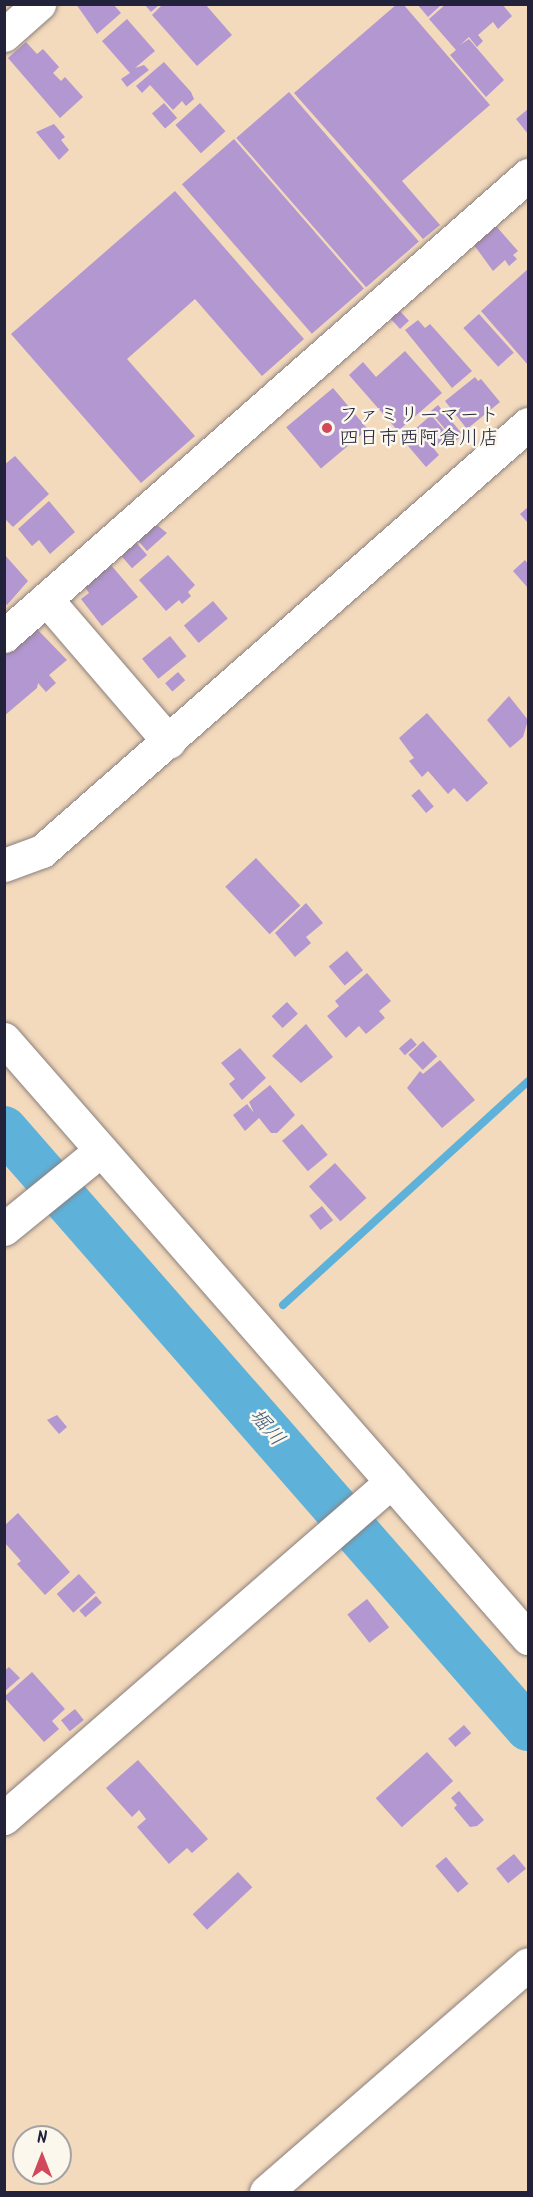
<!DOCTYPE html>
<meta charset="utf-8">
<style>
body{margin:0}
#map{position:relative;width:533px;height:2197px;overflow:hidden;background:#f3dabc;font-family:Kalam,"Klee One",sans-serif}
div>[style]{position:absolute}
.stream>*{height:8px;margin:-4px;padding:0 4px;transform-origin:4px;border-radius:4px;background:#5eb2da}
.river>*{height:46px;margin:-23px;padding:0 23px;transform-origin:23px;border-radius:23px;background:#5eb2da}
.building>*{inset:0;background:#b297d1;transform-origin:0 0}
.roads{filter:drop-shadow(0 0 2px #8a7e7c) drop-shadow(0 0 2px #8a7e7c)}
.minor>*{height:33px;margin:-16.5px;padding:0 16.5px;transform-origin:16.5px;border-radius:16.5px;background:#fff}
.dots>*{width:16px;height:16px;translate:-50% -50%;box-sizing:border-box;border:3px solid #fbf7ec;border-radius:50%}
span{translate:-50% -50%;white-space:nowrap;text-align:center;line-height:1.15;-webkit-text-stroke:5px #fbf7ec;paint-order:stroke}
.poi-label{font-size:20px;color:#22223b}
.left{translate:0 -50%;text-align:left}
.water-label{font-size:21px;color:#3a5c7b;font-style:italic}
.frame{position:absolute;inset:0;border:6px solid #22223b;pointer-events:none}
.north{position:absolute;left:12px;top:2125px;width:60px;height:60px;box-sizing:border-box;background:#fbf7ec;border:2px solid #a4a2a5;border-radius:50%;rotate:0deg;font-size:16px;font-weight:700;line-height:24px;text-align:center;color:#22223b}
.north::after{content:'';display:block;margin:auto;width:21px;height:27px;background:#d1495b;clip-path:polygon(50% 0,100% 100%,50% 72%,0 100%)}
</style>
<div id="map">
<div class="stream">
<i style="left:283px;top:1305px;width:332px;rotate:-42.4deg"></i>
</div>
<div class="river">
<i style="left:4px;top:1129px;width:796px;rotate:48.82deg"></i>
</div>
<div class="building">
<i style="clip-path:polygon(76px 4px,113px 4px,121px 13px,97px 34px)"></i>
<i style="clip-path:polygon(144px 4px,160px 4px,151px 12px)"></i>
<i style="clip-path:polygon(163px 4px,205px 4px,232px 35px,197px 66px,152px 15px)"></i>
<i style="clip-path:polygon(397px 4px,403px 4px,490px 105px,402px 181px,440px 225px,423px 239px,294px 93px)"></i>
<i style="clip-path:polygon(417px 4px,442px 4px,428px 17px)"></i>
<i style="clip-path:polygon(446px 4px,502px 4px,512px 16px,498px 29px,493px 22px,478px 35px,483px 41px,477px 47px,469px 37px,460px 45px,469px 39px,504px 80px,486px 97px,450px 55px,456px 50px,429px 19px)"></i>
<i style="clip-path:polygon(127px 19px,155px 51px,135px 68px,144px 65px,149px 70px,127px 87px,121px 79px,130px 73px,102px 41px)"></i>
<i style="clip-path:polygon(26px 42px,37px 54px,43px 49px,59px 67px,53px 73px,61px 81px,65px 77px,83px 97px,60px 118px,8px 58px)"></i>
<i style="clip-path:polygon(164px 62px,191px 92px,194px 99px,186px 106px,182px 101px,173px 110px,150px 85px,142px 93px,136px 86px)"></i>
<i style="left:289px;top:92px;width:198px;height:70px;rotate:49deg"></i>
<i style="left:164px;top:103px;width:20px;height:16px;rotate:49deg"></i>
<i style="left:200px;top:103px;width:38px;height:33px;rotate:48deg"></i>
<i style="clip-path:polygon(528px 109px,528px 134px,516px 119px)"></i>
<i style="clip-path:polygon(54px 124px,65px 137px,61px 140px,69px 150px,59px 160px,36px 132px)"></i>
<i style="left:234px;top:139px;width:198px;height:69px;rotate:49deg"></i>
<i style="clip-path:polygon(175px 191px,304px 339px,262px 376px,195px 299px,127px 359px,195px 436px,141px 483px,11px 334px)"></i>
<i style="clip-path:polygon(496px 226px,518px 251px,513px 255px,517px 259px,509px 266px,505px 260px,493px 271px,474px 245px)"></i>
<i style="clip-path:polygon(528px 269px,528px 365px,481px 311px)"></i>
<i style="left:398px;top:309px;width:16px;height:12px;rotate:47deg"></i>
<i style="left:479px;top:314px;width:52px;height:21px;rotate:48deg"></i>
<i style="clip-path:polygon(418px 320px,425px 328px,430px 324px,472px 371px,452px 388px,405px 330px)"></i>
<i style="clip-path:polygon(405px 351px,442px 393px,398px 431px,349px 375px,363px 362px,376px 377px)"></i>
<i style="clip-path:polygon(475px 377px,478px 381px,481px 379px,500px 402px,467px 429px,445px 401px)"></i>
<i style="left:333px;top:388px;width:54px;height:61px;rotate:50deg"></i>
<i style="left:438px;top:405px;width:39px;height:10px;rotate:50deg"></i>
<i style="clip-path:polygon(431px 415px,449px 436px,434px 449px,439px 455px,426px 467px,403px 440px)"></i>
<i style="clip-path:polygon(15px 456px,49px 494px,13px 527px,4px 518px,4px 465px)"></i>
<i style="clip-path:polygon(49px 501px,75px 532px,50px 554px,39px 540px,32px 546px,18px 529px)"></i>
<i style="clip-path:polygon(528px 507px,528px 523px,520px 514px)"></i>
<i style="clip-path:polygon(153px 522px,167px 533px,147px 551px,135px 537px)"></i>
<i style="left:134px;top:540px;width:20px;height:20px;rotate:49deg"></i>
<i style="clip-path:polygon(4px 554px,28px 581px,7px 605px,4px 602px)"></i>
<i style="clip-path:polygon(168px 555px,195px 585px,188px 592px,191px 596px,182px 604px,179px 600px,166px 611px,139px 580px)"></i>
<i style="clip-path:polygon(525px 560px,528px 564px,528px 588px,513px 571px)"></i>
<i style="clip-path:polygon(111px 565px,138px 597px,102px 626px,81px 599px,89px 593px,84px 586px)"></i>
<i style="left:213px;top:601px;width:23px;height:38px;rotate:50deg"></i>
<i style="clip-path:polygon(35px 627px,67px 660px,49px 675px,56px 683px,46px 692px,38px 683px,37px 688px,4px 716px,4px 653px)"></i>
<i style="left:170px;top:636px;width:26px;height:36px;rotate:51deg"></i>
<i style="left:178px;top:672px;width:11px;height:17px;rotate:49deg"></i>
<i style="clip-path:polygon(509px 696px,528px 720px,523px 737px,510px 748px,487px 720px)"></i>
<i style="clip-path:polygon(427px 713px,488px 783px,467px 802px,454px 788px,448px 794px,428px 771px,422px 777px,409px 761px,414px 758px,399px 738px)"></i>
<i style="left:419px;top:789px;width:23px;height:10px;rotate:50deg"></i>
<i style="left:256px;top:858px;width:65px;height:42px;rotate:47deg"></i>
<i style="clip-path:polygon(306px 903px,323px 923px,306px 937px,311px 943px,295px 957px,275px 933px)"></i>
<i style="left:347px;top:951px;width:25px;height:24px;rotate:50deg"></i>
<i style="clip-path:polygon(367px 973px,391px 1001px,379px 1011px,385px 1018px,366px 1034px,359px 1026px,346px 1038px,327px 1016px,339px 1006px,335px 1001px)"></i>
<i style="left:287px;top:1002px;width:16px;height:21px;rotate:47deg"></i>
<i style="clip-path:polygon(306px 1024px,333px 1057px,301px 1083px,272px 1056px)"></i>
<i style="left:411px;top:1038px;width:9px;height:16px;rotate:49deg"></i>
<i style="left:423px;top:1041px;width:21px;height:20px;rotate:47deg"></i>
<i style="clip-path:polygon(240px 1048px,266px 1078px,242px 1100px,229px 1084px,235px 1079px,221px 1063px)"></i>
<i style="clip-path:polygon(440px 1060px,475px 1100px,442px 1128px,407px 1088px,420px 1071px,423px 1074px)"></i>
<i style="clip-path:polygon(270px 1085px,295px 1115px,277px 1133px,271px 1133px,259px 1118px,245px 1131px,233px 1115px,247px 1104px,254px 1113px,249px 1102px)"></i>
<i style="left:302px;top:1124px;width:40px;height:26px;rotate:50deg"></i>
<i style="left:335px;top:1163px;width:47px;height:35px;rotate:48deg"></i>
<i style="left:322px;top:1206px;width:18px;height:16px;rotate:52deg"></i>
<i style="clip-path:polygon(57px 1415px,67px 1427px,59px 1434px,47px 1420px)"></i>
<i style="clip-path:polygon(18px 1513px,70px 1572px,45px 1595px,17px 1564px,21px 1561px,4px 1542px,4px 1526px)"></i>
<i style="left:79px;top:1574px;width:25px;height:30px;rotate:48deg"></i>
<i style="left:96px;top:1596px;width:9px;height:22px;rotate:49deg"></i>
<i style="left:367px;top:1599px;width:36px;height:25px;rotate:52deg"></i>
<i style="clip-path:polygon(9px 1667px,20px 1678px,4px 1692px,4px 1671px)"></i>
<i style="clip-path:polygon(32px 1672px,65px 1709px,52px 1721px,59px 1729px,44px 1742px,4px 1697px)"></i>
<i style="left:75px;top:1709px;width:14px;height:18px;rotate:51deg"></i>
<i style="left:464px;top:1725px;width:11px;height:21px;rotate:49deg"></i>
<i style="left:427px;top:1752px;width:39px;height:69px;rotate:48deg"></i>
<i style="clip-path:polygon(138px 1760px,208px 1839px,192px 1853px,187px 1848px,169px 1864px,137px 1827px,146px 1819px,139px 1810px,132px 1817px,106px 1788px)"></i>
<i style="clip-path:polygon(459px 1791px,484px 1820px,477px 1826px,470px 1827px,454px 1808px,457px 1805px,451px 1798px)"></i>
<i style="left:514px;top:1854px;width:19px;height:23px;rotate:51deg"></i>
<i style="left:446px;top:1857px;width:35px;height:14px;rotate:50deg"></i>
<i style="left:238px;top:1872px;width:21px;height:62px;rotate:47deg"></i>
</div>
<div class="roads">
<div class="minor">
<i style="left:4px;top:35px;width:47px;rotate:-41.5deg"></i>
<i style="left:47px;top:600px;width:187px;rotate:49.3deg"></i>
<i style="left:4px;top:636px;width:698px;rotate:-41.34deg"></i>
<i style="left:4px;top:865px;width:40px;rotate:-20.2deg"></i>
<i style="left:42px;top:851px;width:647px;rotate:-41.3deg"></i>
<i style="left:4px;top:1039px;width:796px;rotate:48.82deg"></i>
<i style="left:4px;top:1229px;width:124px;rotate:-39.1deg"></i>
<i style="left:4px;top:1818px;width:513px;rotate:-40.97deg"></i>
<i style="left:266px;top:2192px;width:347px;rotate:-41deg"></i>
</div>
</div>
<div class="dots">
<i style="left:327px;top:428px;background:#d1495b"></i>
</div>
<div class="poi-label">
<span class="left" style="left:339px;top:428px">ファミリーマート<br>四日市西阿倉川店</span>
</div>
<div class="water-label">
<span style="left:266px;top:1428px;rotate:49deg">堀川</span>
</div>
<div class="frame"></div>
<div class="north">N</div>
</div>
